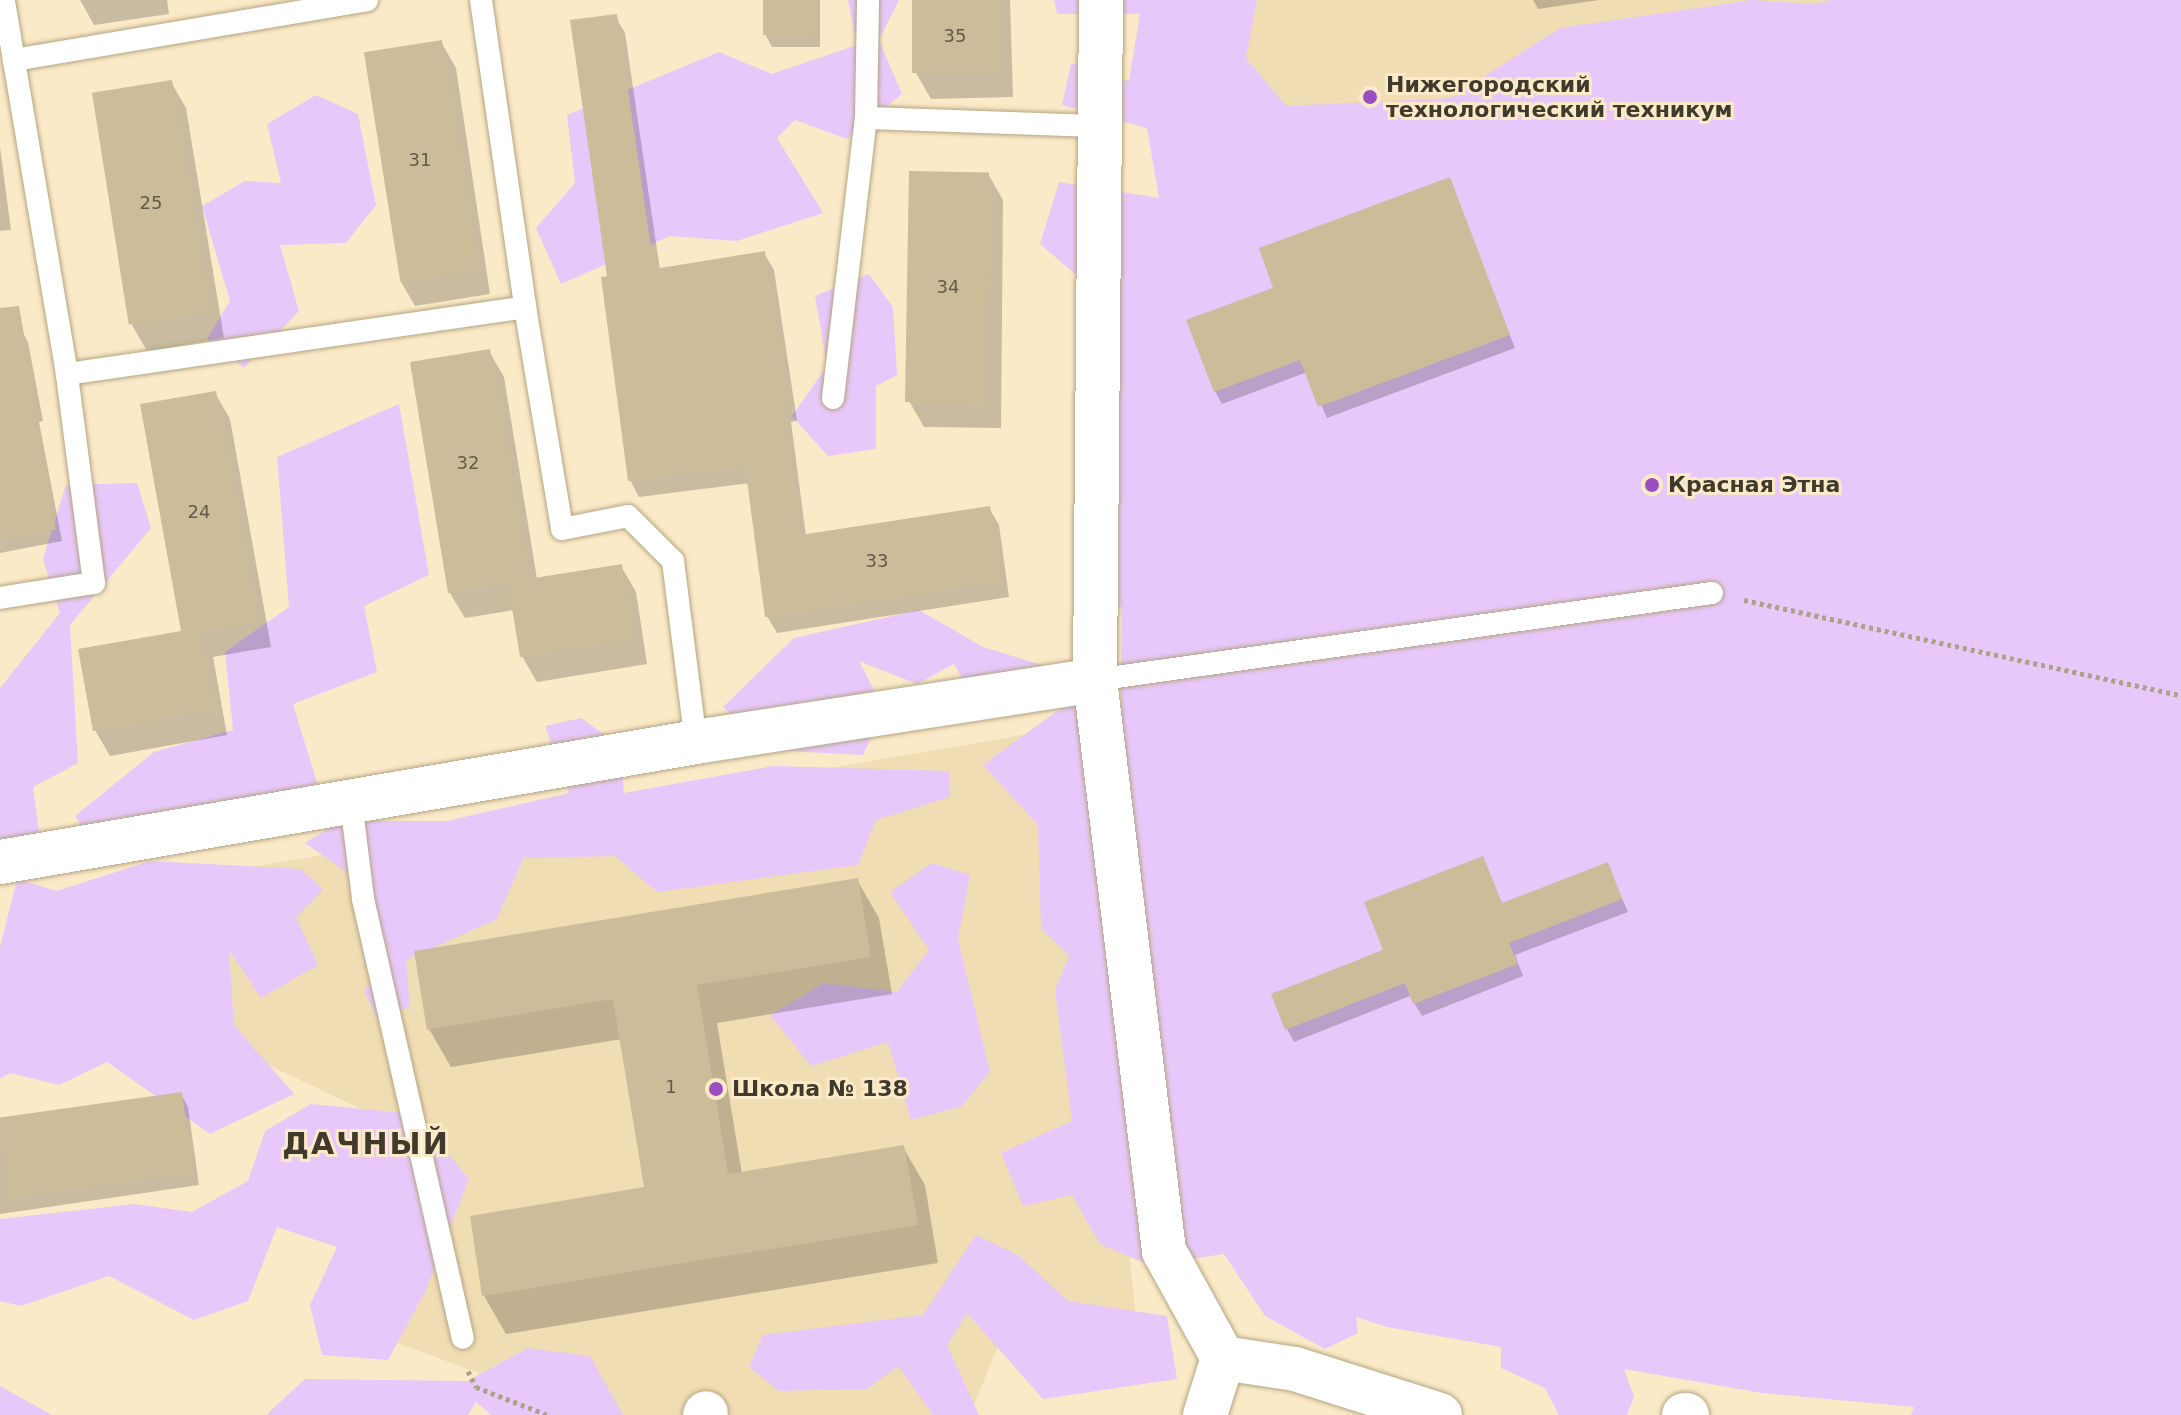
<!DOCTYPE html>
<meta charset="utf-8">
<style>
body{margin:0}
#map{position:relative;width:2181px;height:1415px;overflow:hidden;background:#fbeac7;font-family:"DejaVu Sans",sans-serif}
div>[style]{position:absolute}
.built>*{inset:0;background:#f1ddb3}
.green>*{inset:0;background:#e8c8fa}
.shadow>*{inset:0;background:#0003}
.building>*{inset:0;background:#ccbc9a;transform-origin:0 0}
.path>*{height:5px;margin-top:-2.5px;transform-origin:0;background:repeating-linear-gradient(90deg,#ada187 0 4px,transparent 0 8px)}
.roads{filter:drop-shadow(0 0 2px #b4a583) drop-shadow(0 0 2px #b4a583)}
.lane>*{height:22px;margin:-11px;padding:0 11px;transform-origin:11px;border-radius:11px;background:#fff}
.street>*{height:44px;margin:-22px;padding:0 22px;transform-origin:22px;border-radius:22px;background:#fff}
.dots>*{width:22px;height:22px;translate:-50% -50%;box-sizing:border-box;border:4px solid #fbeac7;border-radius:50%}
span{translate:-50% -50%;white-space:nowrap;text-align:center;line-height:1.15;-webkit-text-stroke:6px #fbeac7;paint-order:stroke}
.number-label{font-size:18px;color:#635a48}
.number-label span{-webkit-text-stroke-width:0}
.poi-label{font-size:22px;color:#403a2c;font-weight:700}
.left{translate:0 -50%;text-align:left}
.district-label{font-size:30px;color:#403a2c;font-weight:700;letter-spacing:2px}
</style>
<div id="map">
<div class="built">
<i style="clip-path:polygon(1191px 0,1832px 0,1768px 16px,1233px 206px)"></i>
<i style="clip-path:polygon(1075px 726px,1140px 1358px,1012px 1311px,970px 1415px,593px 1415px,349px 1325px,424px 1139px,216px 1040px,200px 876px)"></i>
</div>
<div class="green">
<i style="clip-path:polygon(848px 0,899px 0,879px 40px,902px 94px,847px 139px,795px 120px,777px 138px,823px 213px,737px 241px,670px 236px,561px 284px,536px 228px,575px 183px,567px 115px,719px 52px,772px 74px,857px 45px)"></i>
<i style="clip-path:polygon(1054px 0,1257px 0,1246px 58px,1286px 106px,1451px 98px,1560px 28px,1752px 0,1814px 4px,1832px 0,2181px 0,2181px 1415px,1911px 1415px,1914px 1407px,1762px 1393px,1624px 1369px,1634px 1397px,1627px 1415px,1559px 1415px,1545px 1388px,1501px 1368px,1501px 1347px,1387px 1327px,1356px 1317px,1358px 1333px,1325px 1349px,1265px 1316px,1224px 1254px,1149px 1265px,1100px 1244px,1072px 1195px,1023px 1206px,1001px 1153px,1072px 1121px,1055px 990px,1069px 956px,1041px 929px,1038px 825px,983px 765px,1064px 706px,1121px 706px,1122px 607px,1078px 590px,1103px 298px,1040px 244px,1059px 182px,1159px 198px,1147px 128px,1062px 105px,1071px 63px,1129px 81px,1140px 14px,1057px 14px)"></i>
<i style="clip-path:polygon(316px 95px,358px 114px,376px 205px,346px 243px,280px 245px,299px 311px,244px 368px,207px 339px,230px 301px,202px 206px,245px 181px,281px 183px,267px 124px)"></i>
<i style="clip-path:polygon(869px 274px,893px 307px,897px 375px,876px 386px,876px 449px,828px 456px,792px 416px,827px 366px,815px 296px)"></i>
<i style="clip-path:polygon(399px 404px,429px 575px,364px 606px,377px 672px,293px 704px,321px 796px,90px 840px,75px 816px,154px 752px,233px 730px,225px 652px,289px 607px,277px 457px)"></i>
<i style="clip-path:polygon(137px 483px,151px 528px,70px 625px,78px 763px,33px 787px,41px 845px,0 852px,0 688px,60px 613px,43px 559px,66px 485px)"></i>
<i style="clip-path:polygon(919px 610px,983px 647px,1058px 670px,984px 718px,954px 664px,917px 684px,859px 661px,884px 710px,863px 755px,767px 750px,723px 707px,794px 638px)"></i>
<i style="clip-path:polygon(581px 718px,620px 746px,624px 793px,773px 766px,949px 771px,950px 797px,876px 820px,858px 865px,657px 892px,615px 856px,523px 858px,497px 919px,406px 960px,410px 1006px,379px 1021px,364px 991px,388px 963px,361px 929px,374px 891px,305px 843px,341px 821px,447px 821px,569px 793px,545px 726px)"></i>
<i style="clip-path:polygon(150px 861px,301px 869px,323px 890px,296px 917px,318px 965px,261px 998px,229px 950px,234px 1025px,294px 1094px,210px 1134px,107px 1062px,59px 1085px,10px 1073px,0 1079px,0 947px,17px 879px,57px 891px)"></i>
<i style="clip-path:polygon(932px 863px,970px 875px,958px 939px,990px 1072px,962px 1106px,911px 1120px,888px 1042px,811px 1066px,770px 1015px,824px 983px,897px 992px,929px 950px,890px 892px)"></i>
<i style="clip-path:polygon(311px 1104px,415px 1114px,469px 1179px,426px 1290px,388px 1360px,322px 1355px,310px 1305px,337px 1247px,277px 1227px,248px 1301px,194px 1320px,109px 1276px,21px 1306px,0 1301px,0 1219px,134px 1204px,192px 1212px,248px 1181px,265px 1131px)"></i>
<i style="clip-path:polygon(976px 1235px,1018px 1255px,1068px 1301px,1167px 1316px,1177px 1379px,1043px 1399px,967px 1313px,947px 1345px,979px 1415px,933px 1415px,898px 1366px,867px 1389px,779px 1391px,749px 1367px,763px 1335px,923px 1315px)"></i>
<i style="clip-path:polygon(528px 1348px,590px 1356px,623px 1415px,491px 1415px,476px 1402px,468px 1415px,266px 1415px,305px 1379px,467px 1381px)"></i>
<i style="clip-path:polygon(0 1386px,52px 1415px,0 1415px)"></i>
</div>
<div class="shadow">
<i style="clip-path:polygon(80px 0,167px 0,169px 14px,94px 25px)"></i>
<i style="clip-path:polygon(765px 0,820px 0,820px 47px,772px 47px,765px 34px)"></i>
<i style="clip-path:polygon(914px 0,1010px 0,1013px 97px,931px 99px,916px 73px)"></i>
<i style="clip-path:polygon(1533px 0,1599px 0,1538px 9px)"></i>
<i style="clip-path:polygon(615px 16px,625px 33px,660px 270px,764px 253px,774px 270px,797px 421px,791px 422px,806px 536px,989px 508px,999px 525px,1009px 597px,777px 633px,767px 616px,750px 483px,639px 497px,630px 480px,609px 278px)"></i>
<i style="clip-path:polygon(441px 42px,456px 68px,490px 294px,415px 306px,400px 280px)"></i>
<i style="clip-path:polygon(171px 82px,186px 108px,224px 338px,147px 351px,132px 325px)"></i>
<i style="clip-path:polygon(0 147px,11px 230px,0 231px)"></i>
<i style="clip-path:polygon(988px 174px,1003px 200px,1001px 428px,924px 427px,909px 401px)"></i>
<i style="clip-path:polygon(1449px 179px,1515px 348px,1327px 418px,1307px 372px,1222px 404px,1215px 391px)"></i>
<i style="clip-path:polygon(21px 329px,28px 342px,43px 421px,39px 422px,62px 541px,0 553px,0 333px)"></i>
<i style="clip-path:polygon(489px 351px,504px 377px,537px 579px,621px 566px,636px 592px,647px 664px,537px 682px,522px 656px,514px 610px,465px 618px,450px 593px)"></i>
<i style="clip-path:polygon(215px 393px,230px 419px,271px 647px,213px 657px,227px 735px,110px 756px,95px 730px,183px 633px)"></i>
<i style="clip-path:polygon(1482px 858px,1503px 905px,1607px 864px,1628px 912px,1515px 955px,1523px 976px,1422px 1016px,1410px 996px,1294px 1042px,1287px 1029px,1385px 951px)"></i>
<i style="clip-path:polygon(857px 880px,879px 918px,892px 994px,717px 1023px,742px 1174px,903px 1147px,925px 1185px,938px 1263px,506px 1334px,484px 1296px,646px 1189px,622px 1039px,451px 1067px,429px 1029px)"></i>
<i style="clip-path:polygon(181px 1094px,188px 1107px,199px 1185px,0 1214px,0 1121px)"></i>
</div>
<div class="building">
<i style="left:763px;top:0;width:51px;height:35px"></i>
<i style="left:912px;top:0;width:85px;height:73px"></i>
<i style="clip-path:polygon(617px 14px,654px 269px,765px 251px,789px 405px,783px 406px,800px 535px,990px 506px,1001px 581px,765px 617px,745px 466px,628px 481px,601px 277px,607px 276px,570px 20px)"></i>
<i style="left:442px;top:40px;width:232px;height:79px;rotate:81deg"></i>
<i style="left:172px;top:80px;width:235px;height:81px;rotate:81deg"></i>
<i style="left:909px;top:171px;width:80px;height:231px;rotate:1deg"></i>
<i style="clip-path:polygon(1450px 177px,1510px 335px,1318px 407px,1300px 360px,1214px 392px,1186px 320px,1273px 288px,1259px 248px)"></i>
<i style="clip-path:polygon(19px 306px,37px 409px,33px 410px,56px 529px,0 540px,0 308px)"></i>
<i style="clip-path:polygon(490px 349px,528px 579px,622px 564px,633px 638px,520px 657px,508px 583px,448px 593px,410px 362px)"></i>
<i style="clip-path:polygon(216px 391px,257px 621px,199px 632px,213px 709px,93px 731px,78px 649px,181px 631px,140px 404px)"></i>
<i style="clip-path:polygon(1483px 856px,1502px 903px,1608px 862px,1622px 899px,1509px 943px,1518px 964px,1413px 1004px,1405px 983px,1285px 1030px,1271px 994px,1383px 950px,1364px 902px)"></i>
<i style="clip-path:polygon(858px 878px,871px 957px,697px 985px,728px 1174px,904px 1145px,918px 1225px,482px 1296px,470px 1216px,644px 1187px,613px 999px,427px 1030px,414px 951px)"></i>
<i style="left:182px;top:1092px;width:81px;height:184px;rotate:82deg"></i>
</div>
<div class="path">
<i style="left:1744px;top:600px;width:447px;rotate:12.3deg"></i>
<i style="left:468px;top:1371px;width:18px;rotate:63deg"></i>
<i style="left:476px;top:1387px;width:77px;rotate:21.3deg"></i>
</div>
<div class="roads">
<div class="lane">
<i style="left:481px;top:0;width:310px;rotate:81.8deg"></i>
<i style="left:525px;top:307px;width:225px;rotate:80.5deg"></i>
<i style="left:562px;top:529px;width:67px;rotate:-11.1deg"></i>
<i style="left:628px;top:516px;width:64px;rotate:45deg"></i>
<i style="left:673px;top:561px;width:182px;rotate:82.8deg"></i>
<i style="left:14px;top:60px;width:358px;rotate:-9.6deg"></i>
<i style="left:866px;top:118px;width:232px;rotate:2deg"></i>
<i style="left:67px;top:374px;width:463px;rotate:-8.3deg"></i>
<i style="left:833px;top:398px;width:282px;rotate:-83.3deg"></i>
<i style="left:866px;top:118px;width:118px;rotate:-89deg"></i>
<i style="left:0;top:598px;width:95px;rotate:-9.1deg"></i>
<i style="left:94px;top:583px;width:211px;rotate:-97.4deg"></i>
<i style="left:67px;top:374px;width:379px;rotate:-99.6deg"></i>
<i style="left:1095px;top:680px;width:623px;rotate:-8.03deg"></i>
<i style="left:351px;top:802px;width:98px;rotate:82.9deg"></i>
<i style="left:363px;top:899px;width:450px;rotate:77.2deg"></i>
</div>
<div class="street">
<i style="left:1101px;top:0;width:680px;rotate:90.51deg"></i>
<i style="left:1095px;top:680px;width:575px;rotate:83.11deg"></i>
<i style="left:1164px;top:1251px;width:122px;rotate:61.1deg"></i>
<i style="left:0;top:862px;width:706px;rotate:-9.78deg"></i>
<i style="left:696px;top:742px;width:404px;rotate:-8.8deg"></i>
<i style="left:1223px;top:1358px;width:73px;rotate:8.7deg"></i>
<i style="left:1295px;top:1369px;width:152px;rotate:17.6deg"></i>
<i style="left:705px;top:1415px;width:2px;rotate:-63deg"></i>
<i style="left:1205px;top:1415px;width:60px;rotate:-72.5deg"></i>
<i style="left:1684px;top:1415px;width:3px"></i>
</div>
</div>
<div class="dots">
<i style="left:1370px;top:97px;background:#9b4ebf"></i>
<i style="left:1652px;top:485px;background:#9b4ebf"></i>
<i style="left:716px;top:1089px;background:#9b4ebf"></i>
</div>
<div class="number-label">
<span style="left:955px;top:36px">35</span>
<span style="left:420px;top:160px">31</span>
<span style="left:151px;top:203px">25</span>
<span style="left:948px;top:287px">34</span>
<span style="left:468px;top:463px">32</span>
<span style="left:199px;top:512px">24</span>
<span style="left:877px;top:561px">33</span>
<span style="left:671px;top:1087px">1</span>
</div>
<div class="poi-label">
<span class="left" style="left:1386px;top:97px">Нижегородский<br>технологический техникум</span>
<span class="left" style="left:1668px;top:485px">Красная Этна</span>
<span class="left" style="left:732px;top:1089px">Школа № 138</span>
</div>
<div class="district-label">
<span style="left:366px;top:1144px">ДАЧНЫЙ</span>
</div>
</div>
